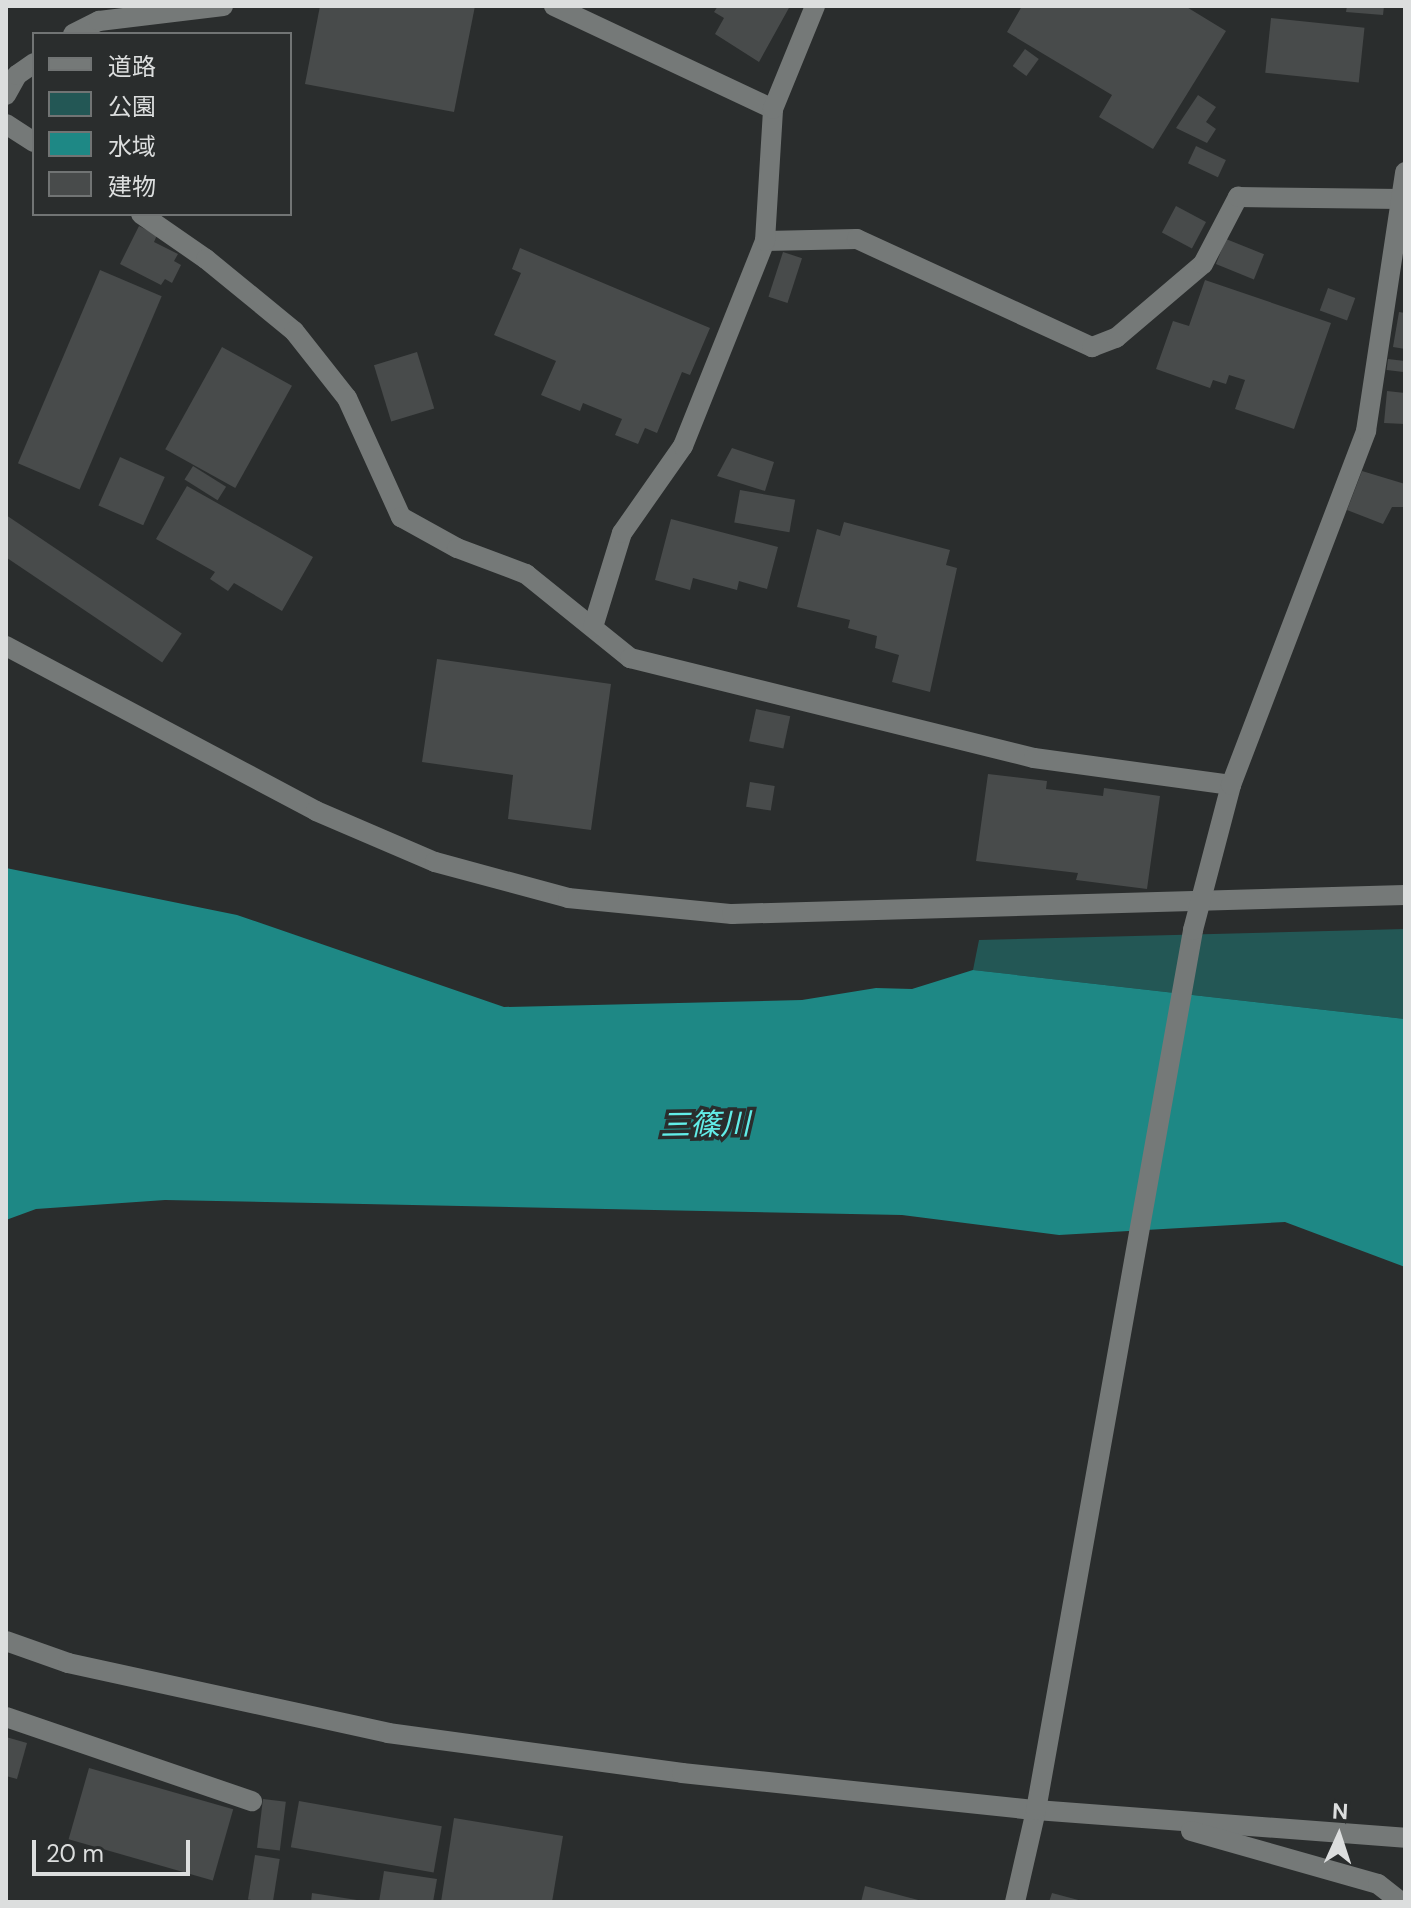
<!DOCTYPE html>
<meta charset="utf-8">
<style>
body{margin:0}
#map{position:relative;width:1411px;height:1908px;overflow:hidden;background:#2a2d2d;font-family:"DM Sans","Noto Sans JP",sans-serif}
div>[style]{position:absolute}
.green>*{inset:0;background:#235755}
.water>*{inset:0;background:#1e8885}
.building>*{inset:0;background:#484b4b;transform-origin:0 0}
.minor>*{height:20px;margin:-10px;padding:0 10px;transform-origin:10px;border-radius:10px;background:#757978}
span{translate:-50% -50%;white-space:nowrap;text-align:center;line-height:1.15;-webkit-text-stroke:7px #2a2d2d;paint-order:stroke}
.water-label{font-size:30px;color:#62ede8;font-style:italic}
.frame{position:absolute;inset:0;border:8px solid #dcdede;pointer-events:none}
.legend{position:absolute;left:32px;top:32px;width:260px;height:184px;box-sizing:border-box;background:#2a2d2d;border:2px solid #717474;margin:0;padding:10px 14px;list-style:none;font-size:24px;color:#dcdede}
.legend li{display:flex;align-items:center;gap:16px;height:40px}
.legend b{width:40px;border:2px solid #717474}
.north{position:absolute;left:1299px;top:1796px;width:80px;height:80px;-webkit-text-stroke:6px #2a2d2d;paint-order:stroke;rotate:3deg;font-size:22px;font-weight:700;line-height:32px;text-align:center;color:#dcdede}
.north::after{content:'';display:block;margin:auto;width:28px;height:36px;background:#dcdede;clip-path:polygon(50% 0,100% 100%,50% 72%,0 100%)}
.scale{position:absolute;left:32px;top:1840px;width:158px;height:36px;box-sizing:border-box;border:4px solid #dcdede;border-top:0;padding-left:10px;font-size:24px;line-height:28px;white-space:nowrap;color:#dcdede;-webkit-text-stroke:6px #2a2d2d;paint-order:stroke}
</style>
<div id="map">
<div class="green">
<i style="clip-path:polygon(1405px 929px,1405px 1019px,973px 970px,979px 940px)"></i>
</div>
<div class="water">
<i style="clip-path:polygon(6px 868px,237px 915px,504px 1007px,802px 1000px,876px 988px,912px 989px,973px 970px,1405px 1019px,1405px 1267px,1285px 1222px,1059px 1235px,902px 1215px,165px 1200px,36px 1209px,6px 1220px)"></i>
</div>
<div class="building">
<i style="clip-path:polygon(320px 6px,475px 6px,454px 112px,305px 84px)"></i>
<i style="clip-path:polygon(718px 6px,790px 6px,759px 62px,715px 34px,724px 18px,714px 12px)"></i>
<i style="clip-path:polygon(1022px 6px,1185px 6px,1226px 31px,1153px 149px,1099px 117px,1112px 95px,1007px 32px)"></i>
<i style="clip-path:polygon(1347px 6px,1384px 6px,1383px 15px,1346px 12px)"></i>
<i style="left:1271px;top:18px;width:94px;height:55px;rotate:6deg"></i>
<i style="left:1025px;top:49px;width:17px;height:21px;rotate:36deg"></i>
<i style="clip-path:polygon(1198px 95px,1216px 107px,1206px 122px,1216px 129px,1207px 143px,1176px 128px)"></i>
<i style="left:1196px;top:146px;width:33px;height:19px;rotate:25deg"></i>
<i style="left:1176px;top:206px;width:34px;height:30px;rotate:28deg"></i>
<i style="clip-path:polygon(139px 226px,157px 235px,154px 242px,178px 254px,174px 261px,181px 265px,172px 283px,165px 279px,161px 285px,120px 264px)"></i>
<i style="left:1226px;top:239px;width:41px;height:27px;rotate:22deg"></i>
<i style="clip-path:polygon(520px 248px,710px 328px,690px 375px,682px 372px,657px 433px,645px 428px,638px 444px,615px 435px,622px 419px,583px 403px,580px 411px,541px 395px,556px 361px,494px 335px,521px 273px,512px 269px)"></i>
<i style="left:783px;top:252px;width:20px;height:47px;rotate:18deg"></i>
<i style="left:100px;top:270px;width:67px;height:210px;rotate:23deg"></i>
<i style="clip-path:polygon(1205px 280px,1331px 323px,1294px 429px,1235px 409px,1245px 380px,1229px 375px,1226px 384px,1213px 380px,1210px 388px,1156px 369px,1173px 321px,1189px 326px)"></i>
<i style="left:1328px;top:288px;width:29px;height:24px;rotate:20deg"></i>
<i style="clip-path:polygon(1399px 312px,1405px 313px,1405px 349px,1393px 347px)"></i>
<i style="left:222px;top:347px;width:80px;height:117px;rotate:29deg"></i>
<i style="left:417px;top:352px;width:59px;height:45px;rotate:73deg"></i>
<i style="left:1388px;top:359px;width:17px;height:11px;rotate:7deg"></i>
<i style="clip-path:polygon(1387px 391px,1405px 393px,1405px 424px,1384px 423px)"></i>
<i style="clip-path:polygon(732px 448px,774px 462px,765px 491px,717px 476px)"></i>
<i style="left:120px;top:457px;width:49px;height:53px;rotate:24deg"></i>
<i style="left:193px;top:466px;width:39px;height:16px;rotate:32deg"></i>
<i style="clip-path:polygon(1362px 471px,1405px 484px,1405px 507px,1392px 507px,1383px 524px,1347px 510px)"></i>
<i style="clip-path:polygon(187px 486px,313px 557px,282px 611px,234px 583px,228px 591px,210px 579px,215px 572px,156px 539px)"></i>
<i style="left:740px;top:490px;width:56px;height:33px;rotate:10deg"></i>
<i style="left:6px;top:515px;width:212px;height:35px;rotate:34deg"></i>
<i style="clip-path:polygon(671px 519px,778px 547px,767px 589px,739px 581px,737px 590px,693px 578px,690px 590px,655px 580px)"></i>
<i style="clip-path:polygon(844px 522px,950px 550px,946px 565px,957px 568px,930px 692px,892px 682px,899px 655px,875px 648px,877px 636px,848px 628px,850px 620px,797px 607px,817px 529px,840px 536px)"></i>
<i style="clip-path:polygon(437px 659px,611px 684px,591px 830px,508px 819px,513px 775px,422px 762px)"></i>
<i style="left:756px;top:709px;width:35px;height:33px;rotate:12deg"></i>
<i style="clip-path:polygon(988px 774px,1047px 781px,1046px 789px,1103px 796px,1104px 788px,1160px 796px,1147px 889px,1076px 880px,1078px 873px,976px 861px)"></i>
<i style="left:750px;top:782px;width:25px;height:25px;rotate:9deg"></i>
<i style="clip-path:polygon(6px 1737px,27px 1743px,17px 1779px,6px 1776px)"></i>
<i style="left:89px;top:1768px;width:150px;height:74px;rotate:16deg"></i>
<i style="left:263px;top:1799px;width:23px;height:49px;rotate:7deg"></i>
<i style="left:299px;top:1801px;width:145px;height:47px;rotate:10deg"></i>
<i style="clip-path:polygon(454px 1818px,563px 1836px,552px 1902px,441px 1902px)"></i>
<i style="left:255px;top:1855px;width:25px;height:45px;rotate:9deg"></i>
<i style="clip-path:polygon(384px 1871px,437px 1879px,433px 1902px,379px 1902px)"></i>
<i style="clip-path:polygon(865px 1886px,922px 1901px,922px 1902px,861px 1902px)"></i>
<i style="clip-path:polygon(312px 1893px,357px 1900px,357px 1902px,311px 1902px)"></i>
<i style="clip-path:polygon(1052px 1893px,1082px 1901px,1082px 1902px,1049px 1902px)"></i>
</div>
<div class="minor">
<i style="left:554px;top:6px;width:242px;rotate:25.2deg"></i>
<i style="left:73px;top:34px;width:29px;rotate:-27deg"></i>
<i style="left:99px;top:21px;width:125px;rotate:-6.9deg"></i>
<i style="left:6px;top:95px;width:23px;rotate:-61deg"></i>
<i style="left:17px;top:75px;width:21px;rotate:-35deg"></i>
<i style="left:6px;top:124px;width:33px;rotate:33deg"></i>
<i style="left:141px;top:214px;width:79px;rotate:34.7deg"></i>
<i style="left:206px;top:259px;width:114px;rotate:39.3deg"></i>
<i style="left:294px;top:331px;width:85px;rotate:51.7deg"></i>
<i style="left:347px;top:398px;width:131px;rotate:65.6deg"></i>
<i style="left:401px;top:517px;width:64px;rotate:29deg"></i>
<i style="left:457px;top:548px;width:74px;rotate:20.6deg"></i>
<i style="left:526px;top:574px;width:134px;rotate:38.9deg"></i>
<i style="left:630px;top:658px;width:416px;rotate:13.9deg"></i>
<i style="left:1034px;top:758px;width:199px;rotate:7.8deg"></i>
<i style="left:765px;top:241px;width:92px;rotate:-1.2deg"></i>
<i style="left:857px;top:239px;width:259px;rotate:24.7deg"></i>
<i style="left:1092px;top:347px;width:26px;rotate:-21deg"></i>
<i style="left:1116px;top:338px;width:114px;rotate:-40.4deg"></i>
<i style="left:1203px;top:264px;width:76px;rotate:-62.4deg"></i>
<i style="left:1238px;top:197px;width:163px;rotate:0.7deg"></i>
<i style="left:593px;top:627px;width:98px;rotate:-72.9deg"></i>
<i style="left:622px;top:533px;width:106px;rotate:-55deg"></i>
<i style="left:683px;top:446px;width:221px;rotate:-68.2deg"></i>
<i style="left:765px;top:241px;width:132px;rotate:-86.5deg"></i>
<i style="left:773px;top:109px;width:111px;rotate:-67.8deg"></i>
<i style="left:6px;top:646px;width:351px;rotate:28deg"></i>
<i style="left:316px;top:811px;width:129px;rotate:23.2deg"></i>
<i style="left:435px;top:862px;width:138px;rotate:15.1deg"></i>
<i style="left:568px;top:898px;width:165px;rotate:5.6deg"></i>
<i style="left:732px;top:914px;width:673px;rotate:-1.62deg"></i>
<i style="left:6px;top:1641px;width:66px;rotate:19.5deg"></i>
<i style="left:68px;top:1663px;width:328px;rotate:12.3deg"></i>
<i style="left:388px;top:1733px;width:297px;rotate:7.7deg"></i>
<i style="left:682px;top:1773px;width:356px;rotate:6deg"></i>
<i style="left:1036px;top:1810px;width:370px;rotate:4.3deg"></i>
<i style="left:6px;top:1717px;width:260px;rotate:18.9deg"></i>
<i style="left:1191px;top:1831px;width:194px;rotate:15.8deg"></i>
<i style="left:1378px;top:1884px;width:29px;rotate:38deg"></i>
<i style="left:1015px;top:1902px;width:94px;rotate:-77.1deg"></i>
<i style="left:1036px;top:1810px;width:894px;rotate:-79.88deg"></i>
<i style="left:1193px;top:930px;width:150px;rotate:-75.3deg"></i>
<i style="left:1231px;top:785px;width:379px;rotate:-69.1deg"></i>
<i style="left:1366px;top:431px;width:262px;rotate:-81.4deg"></i>
</div>
<div class="water-label">
<span style="left:705px;top:1125px;rotate:-1deg">三篠川</span>
</div>
<div class="frame"></div>
<ul class="legend">
<li><b style="height:10px;background:#757978"></b>道路</li>
<li><b style="height:22px;background:#235755"></b>公園</li>
<li><b style="height:22px;background:#1e8885"></b>水域</li>
<li><b style="height:22px;background:#484b4b"></b>建物</li>
</ul>
<div class="north">N</div>
<div class="scale">20 m</div>
</div>
